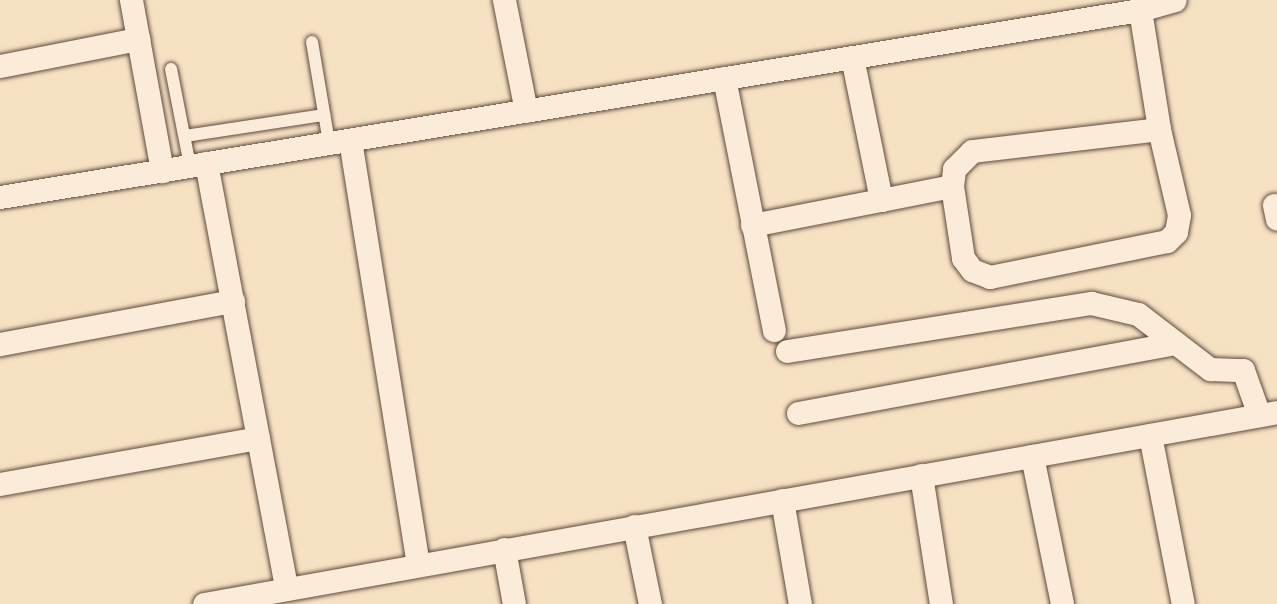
<!DOCTYPE html>
<style>
body{margin:0}
#map{position:relative;width:1277px;height:604px;overflow:hidden;background:#f7e1c3;font-family:"Libre Caslon Text",serif}
div>[style]{position:absolute}
.roads{filter:drop-shadow(0 0 2px #604a3c) drop-shadow(0 0 2px #604a3c)}
.lane>*{height:12px;margin:-6px;padding:0 6px;transform-origin:6px;border-radius:6px;background:#faecd8}
.street>*{height:23px;margin:-11.5px;padding:0 11.5px;transform-origin:11.5px;border-radius:11.5px;background:#faecd8}
span{translate:-50% -50%;white-space:nowrap;text-align:center;line-height:1.15;-webkit-text-stroke:5px #faecd8;paint-order:stroke}
</style>
<div id="map">
<div class="roads">
<div class="lane">
<i style="left:312px;top:42px;width:102px;rotate:80.4deg"></i>
<i style="left:171px;top:69px;width:99px;rotate:78.9deg"></i>
<i style="left:185px;top:136px;width:141px;rotate:-8.6deg"></i>
</div>
<div class="street">
<i style="left:131px;top:0;width:174px;rotate:79.7deg"></i>
<i style="left:504px;top:0;width:113px;rotate:78.8deg"></i>
<i style="left:1140px;top:10px;width:121px;rotate:80.9deg"></i>
<i style="left:1159px;top:129px;width:88px;rotate:76.9deg"></i>
<i style="left:1179px;top:215px;width:17px;rotate:100deg"></i>
<i style="left:1176px;top:232px;width:13px;rotate:135deg"></i>
<i style="left:1167px;top:241px;width:181px;rotate:168.5deg"></i>
<i style="left:990px;top:277px;width:19px;rotate:-159deg"></i>
<i style="left:972px;top:270px;width:15px;rotate:-127deg"></i>
<i style="left:963px;top:258px;width:73px;rotate:-98.7deg"></i>
<i style="left:952px;top:186px;width:17px;rotate:-83deg"></i>
<i style="left:954px;top:169px;width:25px;rotate:-45deg"></i>
<i style="left:972px;top:151px;width:188px;rotate:-6.7deg"></i>
<i style="left:852px;top:57px;width:146px;rotate:78.5deg"></i>
<i style="left:881px;top:200px;width:72px;rotate:-11.2deg"></i>
<i style="left:0;top:66px;width:141px;rotate:-11.1deg"></i>
<i style="left:724px;top:78px;width:257px;rotate:78.8deg"></i>
<i style="left:350px;top:140px;width:429px;rotate:80.9deg"></i>
<i style="left:206px;top:163px;width:432px;rotate:79.3deg"></i>
<i style="left:0;top:197px;width:1155px;rotate:-9.32deg"></i>
<i style="left:1140px;top:10px;width:36px;rotate:-16deg"></i>
<i style="left:1274px;top:205px;width:14px;rotate:78deg"></i>
<i style="left:752px;top:225px;width:131px;rotate:-11deg"></i>
<i style="left:0;top:344px;width:237px;rotate:-10.5deg"></i>
<i style="left:787px;top:351px;width:308px;rotate:-9deg"></i>
<i style="left:1091px;top:303px;width:48px;rotate:13.2deg"></i>
<i style="left:1138px;top:314px;width:91px;rotate:37.4deg"></i>
<i style="left:1210px;top:369px;width:33px;rotate:2deg"></i>
<i style="left:1243px;top:370px;width:48px;rotate:70.4deg"></i>
<i style="left:798px;top:413px;width:384px;rotate:-10.5deg"></i>
<i style="left:1150px;top:435px;width:172px;rotate:79deg"></i>
<i style="left:1032px;top:456px;width:151px;rotate:78.5deg"></i>
<i style="left:921px;top:475px;width:131px;rotate:81.2deg"></i>
<i style="left:0;top:484px;width:262px;rotate:-10.1deg"></i>
<i style="left:782px;top:500px;width:106px;rotate:80.2deg"></i>
<i style="left:634px;top:526px;width:80px;rotate:78.4deg"></i>
<i style="left:504px;top:549px;width:56px;rotate:79.7deg"></i>
<i style="left:204px;top:604px;width:1090px;rotate:-10.14deg"></i>
</div>
</div>
</div>
